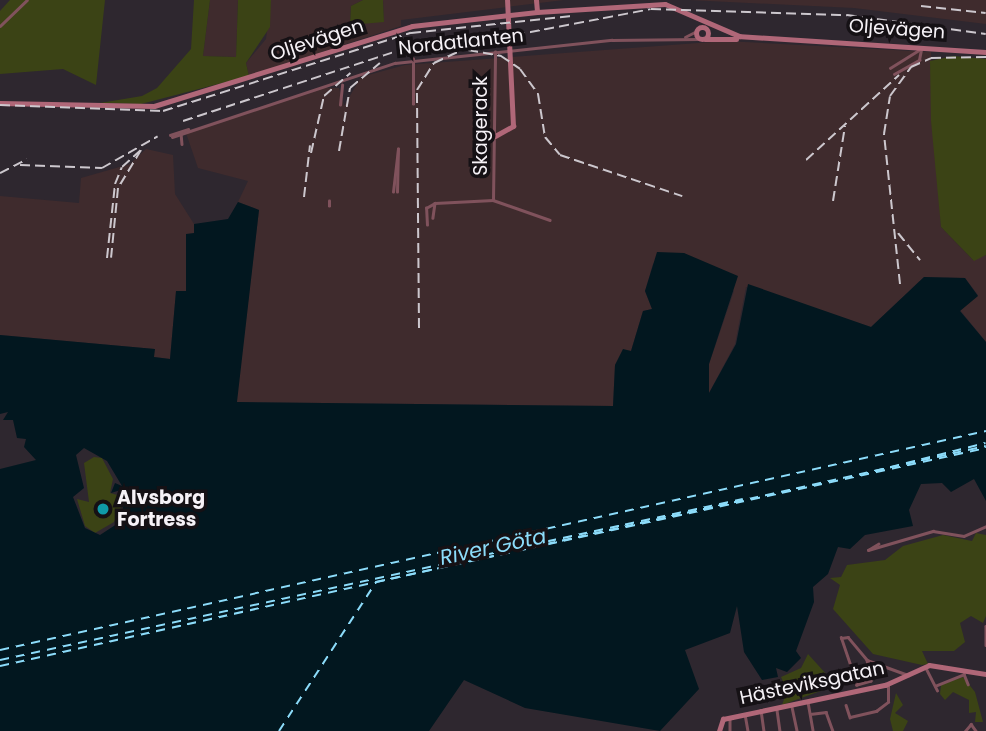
<!DOCTYPE html>
<meta charset="utf-8">
<style>
body{margin:0}
#map{position:relative;width:986px;height:731px;overflow:hidden;background:#2e272f;font-family:Poppins,sans-serif}
div>[style]{position:absolute}
.industrial>*{inset:0;background:#3f2b2d}
.green>*{inset:0;background:#3b4315}
.water>*{inset:0;background:#02171f}
.ferry>*{height:2px;margin-top:-1px;transform-origin:0;background:repeating-linear-gradient(90deg,#8cdcfa 0 9px,transparent 0 16px)}
.street>*{height:2.5px;margin:-1.25px;padding:0 1.25px;transform-origin:1.25px;border-radius:1.25px;background:#80525c}
.secondary>*{height:5px;margin:-2.5px;padding:0 2.5px;transform-origin:2.5px;border-radius:2.5px;background:#b06778}
.secondary>.ring{margin:-2.5px;padding:0;box-sizing:content-box;background:none;border:5px solid #b06778;border-radius:50%}
.rail>*{height:2px;margin-top:-1px;transform-origin:0;background:repeating-linear-gradient(90deg,#ccc7cd 0 10px,transparent 0 15px)}
.dots>*{width:19px;height:19px;translate:-50% -50%;box-sizing:border-box;border:4px solid #151115;border-radius:50%}
span{translate:-50% -50%;white-space:nowrap;text-align:center;line-height:1.15;-webkit-text-stroke:7px #151115;paint-order:stroke}
.street-label{font-size:19px;color:#f6f2f7}
.poi-label{font-size:19px;color:#f6f2f7;font-weight:700}
.left{translate:0 -50%;text-align:left}
.water-label{font-size:21px;color:#8cdcfa;font-style:italic}
</style>
<div id="map">
<div class="industrial">
<i style="clip-path:polygon(210px 0,238px 0,236px 57px,203px 56px)"></i>
<i style="clip-path:polygon(271px 0,363px 0,351px 6px,350px 25px,384px 21px,383px 0,564px 0,401px 20px,401px 26px,249px 76px,246px 63px,266px 39px)"></i>
<i style="clip-path:polygon(689px 0,986px 0,986px 24px,854px 8px)"></i>
<i style="clip-path:polygon(725px 41px,931px 52px,941px 227px,973px 260px,986px 255px,986px 342px,960px 310px,978px 295px,965px 278px,924px 277px,871px 327px,746px 287px,735px 344px,709px 393px,709px 364px,734px 291px,684px 253px,660px 255px,653px 264px,645px 291px,652px 309px,643px 311px,631px 351px,623px 350px,615px 365px,613px 406px,236px 402px,259px 210px,238px 202px,248px 181px,198px 168px,186px 133px,323px 88px,339px 88px,344px 106px,361px 77px,405px 65px)"></i>
<i style="clip-path:polygon(146px 149px,173px 155px,175px 194px,194px 224px,194px 234px,186px 234px,186px 292px,176px 292px,170px 359px,154px 357px,154px 349px,0 335px,0 196px,79px 203px,81px 178px,130px 164px)"></i>
</div>
<div class="green">
<i style="clip-path:polygon(10px 0,105px 0,96px 85px,63px 69px,0 74px,0 11px)"></i>
<i style="clip-path:polygon(194px 0,210px 0,203px 56px,236px 57px,238px 0,271px 0,270px 27px,246px 63px,249px 76px,141px 104px,100px 103px,0 96px,100px 103px,142px 96px,157px 88px,191px 49px)"></i>
<i style="clip-path:polygon(363px 0,383px 0,384px 22px,350px 25px,351px 6px)"></i>
<i style="clip-path:polygon(953px 56px,986px 59px,986px 255px,974px 261px,941px 227px,931px 121px,930px 61px)"></i>
<i style="clip-path:polygon(94px 457px,102px 458px,113px 479px,110px 493px,121px 496px,122px 505px,114px 522px,95px 533px,85px 526px,77px 499px,89px 502px,84px 463px)"></i>
<i style="clip-path:polygon(976px 533px,986px 535px,986px 616px,983px 623px,971px 616px,960px 623px,965px 642px,954px 651px,922px 651px,928px 664px,922px 665px,873px 654px,833px 609px,840px 585px,830px 578px,841px 577px,847px 565px,885px 560px,903px 546px,943px 535px,972px 541px)"></i>
<i style="clip-path:polygon(808px 654px,827px 675px,826px 689px,782px 705px,787px 691px,781px 677px,801px 668px)"></i>
<i style="clip-path:polygon(963px 677px,975px 692px,983px 722px,975px 722px,976px 712px,969px 713px,969px 700px,953px 692px,945px 700px,940px 694px,941px 685px)"></i>
<i style="clip-path:polygon(896px 693px,903px 705px,895px 713px,908px 721px,903px 731px,893px 731px,890px 719px)"></i>
</div>
<div class="water">
<i style="clip-path:polygon(evenodd,238px 202px,259px 210px,237px 402px,613px 406px,615px 365px,623px 349px,631px 351px,643px 311px,652px 309px,645px 291px,657px 252px,684px 253px,738px 276px,709px 364px,709px 393px,736px 344px,748px 284px,871px 327px,924px 277px,965px 278px,978px 296px,960px 311px,986px 342px,986px 501px,974px 479px,951px 492px,942px 483px,921px 484px,909px 510px,913px 526px,865px 535px,850px 549px,838px 547px,828px 574px,813px 587px,814px 602px,796px 651px,801px 658px,787px 672px,776px 668px,778px 677px,762px 680px,744px 652px,737px 606px,730px 633px,685px 650px,699px 689px,660px 731px,525px 708px,464px 680px,429px 731px,0 731px,0 469px,36px 460px,24px 447px,26px 439px,17px 438px,13px 420px,3px 420px,8px 412px,0 414px,0 335px,155px 349px,154px 357px,170px 359px,176px 291px,186px 291px,186px 234px,194px 233px,194px 224px,228px 219px,238px 202px,84px 448px,107px 461px,122px 486px,115px 483px,111px 493px,127px 488px,120px 522px,100px 535px,85px 528px,73px 497px,84px 488px,76px 455px,84px 448px)"></i>
</div>
<div class="ferry">
<i style="left:875px;top:471px;width:114px;rotate:-14.2deg"></i>
<i style="left:0;top:650px;width:1010px;rotate:-12.52deg"></i>
<i style="left:0;top:660px;width:760px;rotate:-12.23deg"></i>
<i style="left:0;top:666px;width:1010px;rotate:-12.58deg"></i>
<i style="left:279px;top:731px;width:178px;rotate:-56.9deg"></i>
<i style="left:376px;top:582px;width:625px;rotate:-12.39deg"></i>
</div>
<div class="street">
<i style="left:0;top:26px;width:37px;rotate:-44deg"></i>
<i style="left:685px;top:37px;width:11px;rotate:-27deg"></i>
<i style="left:890px;top:68px;width:34px;rotate:-32deg"></i>
<i style="left:894px;top:74px;width:29px;rotate:-29deg"></i>
<i style="left:919px;top:60px;width:10px;rotate:-79deg"></i>
<i style="left:413px;top:104px;width:45px;rotate:-90deg"></i>
<i style="left:340px;top:105px;width:20px;rotate:-84deg"></i>
<i style="left:181px;top:133px;width:11px;rotate:85deg"></i>
<i style="left:170px;top:135px;width:19px;rotate:-18deg"></i>
<i style="left:172px;top:137px;width:235px;rotate:-18.4deg"></i>
<i style="left:395px;top:63px;width:218px;rotate:-6.1deg"></i>
<i style="left:612px;top:40px;width:86px;rotate:-0.7deg"></i>
<i style="left:393px;top:192px;width:43px;rotate:-83.4deg"></i>
<i style="left:397px;top:192px;width:43px;rotate:-88.7deg"></i>
<i style="left:493px;top:200px;width:148px;rotate:-89.2deg"></i>
<i style="left:435px;top:203px;width:58px;rotate:-3deg"></i>
<i style="left:493px;top:200px;width:60px;rotate:19.3deg"></i>
<i style="left:329px;top:206px;width:5px;rotate:-90deg"></i>
<i style="left:427px;top:225px;width:17px;rotate:-93deg"></i>
<i style="left:426px;top:208px;width:10px;rotate:-29deg"></i>
<i style="left:435px;top:203px;width:15px;rotate:98deg"></i>
<i style="left:868px;top:550px;width:68px;rotate:-16.3deg"></i>
<i style="left:933px;top:531px;width:31px;rotate:9deg"></i>
<i style="left:964px;top:536px;width:24px;rotate:-24deg"></i>
<i style="left:868px;top:550px;width:12px;rotate:-31deg"></i>
<i style="left:986px;top:626px;width:19px;rotate:90deg"></i>
<i style="left:867px;top:660px;width:21px;rotate:79deg"></i>
<i style="left:871px;top:681px;width:15px;rotate:164deg"></i>
<i style="left:857px;top:685px;width:50px;rotate:-108.8deg"></i>
<i style="left:841px;top:638px;width:7px;rotate:-8deg"></i>
<i style="left:848px;top:637px;width:30px;rotate:50deg"></i>
<i style="left:867px;top:660px;width:44px;rotate:20.1deg"></i>
<i style="left:926px;top:668px;width:25px;rotate:63deg"></i>
<i style="left:935px;top:686px;width:31px;rotate:-22deg"></i>
<i style="left:964px;top:674px;width:11px;rotate:68deg"></i>
<i style="left:808px;top:702px;width:28px;rotate:80deg"></i>
<i style="left:846px;top:705px;width:13px;rotate:72deg"></i>
<i style="left:850px;top:717px;width:27px;rotate:-13deg"></i>
<i style="left:876px;top:711px;width:15px;rotate:-37deg"></i>
<i style="left:888px;top:702px;width:18px;rotate:-90deg"></i>
<i style="left:792px;top:707px;width:25px;rotate:78deg"></i>
<i style="left:761px;top:710px;width:21px;rotate:82deg"></i>
<i style="left:777px;top:710px;width:21px;rotate:82deg"></i>
<i style="left:745px;top:714px;width:17px;rotate:80deg"></i>
<i style="left:810px;top:714px;width:16px;rotate:-7deg"></i>
<i style="left:826px;top:712px;width:20px;rotate:70deg"></i>
<i style="left:730px;top:717px;width:14px;rotate:90deg"></i>
<i style="left:965px;top:731px;width:9px;rotate:-49deg"></i>
<i style="left:971px;top:724px;width:9px;rotate:54deg"></i>
</div>
<div class="secondary">
<i style="left:536px;top:0;width:12px;rotate:85deg"></i>
<i class="ring" style="left:696px;top:27px;width:7px;height:7px"></i>
<i style="left:737px;top:36px;width:250px;rotate:3.7deg"></i>
<i style="left:705px;top:39px;width:31px"></i>
<i style="left:0;top:103px;width:154px;rotate:1.1deg"></i>
<i style="left:154px;top:106px;width:270px;rotate:-17.2deg"></i>
<i style="left:412px;top:26px;width:126px;rotate:-6.4deg"></i>
<i style="left:537px;top:12px;width:128px;rotate:-3.6deg"></i>
<i style="left:665px;top:4px;width:81px;rotate:23.4deg"></i>
<i style="left:495px;top:136px;width:21px;rotate:-29deg"></i>
<i style="left:513px;top:126px;width:126px;rotate:-92.7deg"></i>
<i style="left:719px;top:731px;width:13px;rotate:-72deg"></i>
<i style="left:723px;top:719px;width:166px;rotate:-11.9deg"></i>
<i style="left:885px;top:685px;width:48px;rotate:-24.4deg"></i>
<i style="left:929px;top:665px;width:58px;rotate:9deg"></i>
</div>
<div class="rail">
<i style="left:921px;top:6px;width:65px;rotate:6.1deg"></i>
<i style="left:468px;top:50px;width:34px;rotate:10deg"></i>
<i style="left:501px;top:56px;width:23px;rotate:34deg"></i>
<i style="left:520px;top:69px;width:31px;rotate:54deg"></i>
<i style="left:538px;top:94px;width:44px;rotate:80.8deg"></i>
<i style="left:545px;top:137px;width:23px;rotate:50deg"></i>
<i style="left:560px;top:155px;width:129px;rotate:18.6deg"></i>
<i style="left:0;top:105px;width:163px;rotate:2.1deg"></i>
<i style="left:163px;top:111px;width:260px;rotate:-17.5deg"></i>
<i style="left:411px;top:33px;width:164px;rotate:-6deg"></i>
<i style="left:183px;top:121px;width:241px;rotate:-18.1deg"></i>
<i style="left:412px;top:46px;width:104px;rotate:-6.1deg"></i>
<i style="left:515px;top:35px;width:138px;rotate:-10.8deg"></i>
<i style="left:651px;top:9px;width:196px;rotate:1.8deg"></i>
<i style="left:847px;top:15px;width:140px;rotate:7.8deg"></i>
<i style="left:339px;top:151px;width:64px;rotate:-80.1deg"></i>
<i style="left:350px;top:88px;width:39px;rotate:-40deg"></i>
<i style="left:311px;top:153px;width:58px;rotate:-77.2deg"></i>
<i style="left:324px;top:96px;width:35px;rotate:-41deg"></i>
<i style="left:806px;top:160px;width:126px;rotate:-42.4deg"></i>
<i style="left:20px;top:165px;width:82px;rotate:2.1deg"></i>
<i style="left:102px;top:168px;width:64px;rotate:-29.7deg"></i>
<i style="left:0;top:173px;width:30px;rotate:-27deg"></i>
<i style="left:304px;top:197px;width:52px;rotate:-83.4deg"></i>
<i style="left:833px;top:201px;width:76px;rotate:-80.9deg"></i>
<i style="left:898px;top:233px;width:35px;rotate:51deg"></i>
<i style="left:107px;top:258px;width:74px;rotate:-83.8deg"></i>
<i style="left:115px;top:184px;width:18px;rotate:-68deg"></i>
<i style="left:122px;top:167px;width:25px;rotate:-42deg"></i>
<i style="left:141px;top:150px;width:44px;rotate:121.2deg"></i>
<i style="left:118px;top:188px;width:70px;rotate:95.7deg"></i>
<i style="left:900px;top:284px;width:151px;rotate:-96.1deg"></i>
<i style="left:884px;top:134px;width:38px;rotate:-81deg"></i>
<i style="left:890px;top:96px;width:36px;rotate:-54deg"></i>
<i style="left:911px;top:67px;width:22px;rotate:-24deg"></i>
<i style="left:931px;top:58px;width:55px;rotate:-1deg"></i>
<i style="left:419px;top:328px;width:238px;rotate:-90.5deg"></i>
<i style="left:417px;top:90px;width:32px;rotate:-58deg"></i>
<i style="left:434px;top:63px;width:29px;rotate:-25deg"></i>
</div>
<div class="dots">
<i style="left:103px;top:509px;background:#0f9aa8"></i>
</div>
<div class="street-label">
<span style="left:897px;top:29px;rotate:4deg">Oljevägen</span>
<span style="left:317px;top:40px;rotate:-18deg">Oljevägen</span>
<span style="left:461px;top:42px;rotate:-6deg">Nordatlanten</span>
<span style="left:481px;top:126px;rotate:-90deg">Skagerack</span>
<span style="left:812px;top:683px;rotate:-12deg">Hästeviksgatan</span>
</div>
<div class="poi-label">
<span class="left" style="left:117px;top:509px">Alvsborg<br>Fortress</span>
</div>
<div class="water-label">
<span style="left:493px;top:547px;rotate:-12deg">River Göta</span>
</div>
</div>
